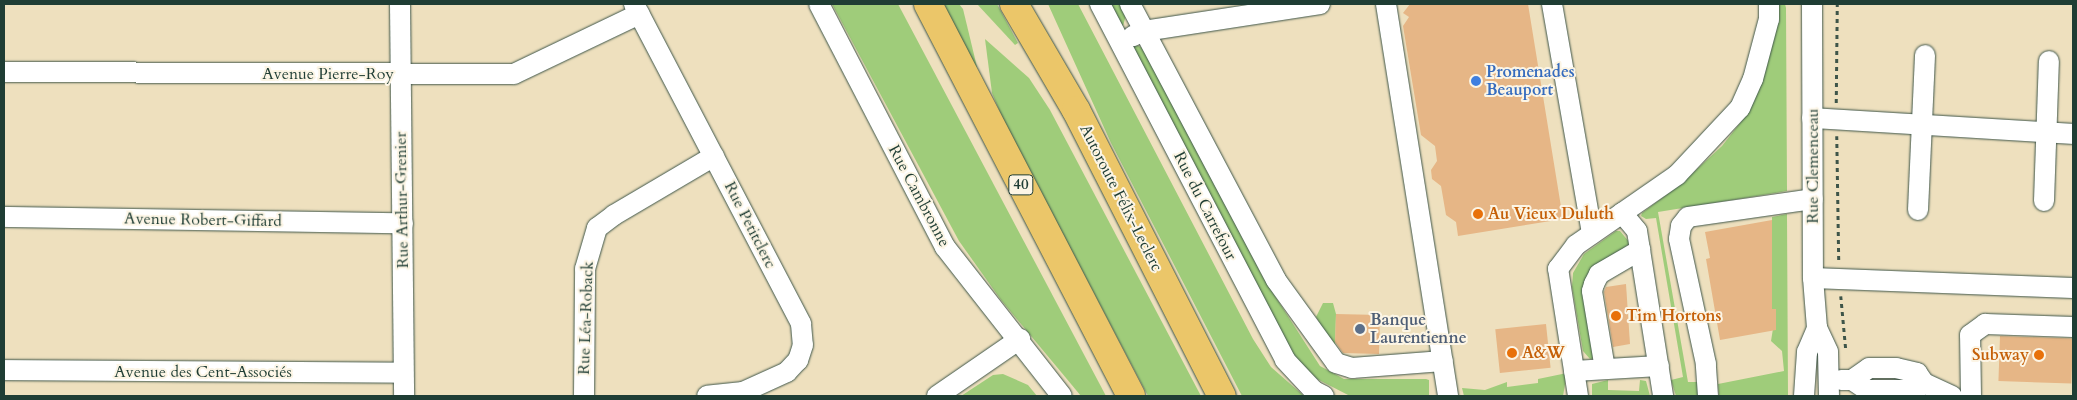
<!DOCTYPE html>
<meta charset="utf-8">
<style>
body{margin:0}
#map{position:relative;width:2077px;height:400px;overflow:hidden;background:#eee0be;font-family:Cardo,serif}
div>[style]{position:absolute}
.green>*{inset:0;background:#9fcc7a}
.building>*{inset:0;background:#e6b686;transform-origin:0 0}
.path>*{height:2.5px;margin-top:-1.25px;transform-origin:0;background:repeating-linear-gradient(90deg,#3e5549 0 4px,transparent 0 8px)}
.roads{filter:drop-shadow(0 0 1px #3e5549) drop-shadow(0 0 1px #3e5549)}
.minor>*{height:20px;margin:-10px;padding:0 10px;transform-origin:10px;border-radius:10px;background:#fff}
.highway>*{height:28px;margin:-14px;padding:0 14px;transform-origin:14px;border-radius:14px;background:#ebc669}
.dots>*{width:14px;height:14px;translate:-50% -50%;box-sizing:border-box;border:2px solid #fcf5e5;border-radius:50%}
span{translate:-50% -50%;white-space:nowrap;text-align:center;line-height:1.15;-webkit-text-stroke:4px #fcf5e5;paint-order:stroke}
.shield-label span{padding:1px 4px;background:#fcf5e5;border:1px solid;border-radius:4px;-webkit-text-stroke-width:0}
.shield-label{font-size:15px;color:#1f3d34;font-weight:700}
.shop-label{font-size:16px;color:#366cbe;font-weight:700}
.left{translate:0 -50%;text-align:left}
.street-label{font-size:16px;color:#1f3d34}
.food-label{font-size:16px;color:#c56008;font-weight:700}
.right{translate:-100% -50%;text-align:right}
.service-label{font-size:16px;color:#4e5e75;font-weight:700}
.frame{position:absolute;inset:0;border:5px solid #1f3d34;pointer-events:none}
</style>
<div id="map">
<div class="green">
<i style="clip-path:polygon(832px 4px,898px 4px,1106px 396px,1081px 396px,1001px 300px,959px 241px)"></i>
<i style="clip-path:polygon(937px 4px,959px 4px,963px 9px,977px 67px,974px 69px)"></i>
<i style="clip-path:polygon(977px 4px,997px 4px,1018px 43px,1015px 45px)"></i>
<i style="clip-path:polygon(1048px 4px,1078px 4px,1253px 339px,1271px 367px,1304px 396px,1242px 396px,1111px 143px)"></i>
<i style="clip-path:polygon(1105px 4px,1121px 4px,1126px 15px,1123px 26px,1118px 25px)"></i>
<i style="clip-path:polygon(1776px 4px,1785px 4px,1786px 8px,1787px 191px,1658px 212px,1688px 382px,1699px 382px,1700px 396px,1676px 396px,1671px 380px,1683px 377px,1656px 218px,1646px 219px,1641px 216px,1642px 213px,1682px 183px,1722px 146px,1744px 118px)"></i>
<i style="clip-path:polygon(985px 39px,1029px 78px,1050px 110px,1201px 396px,1148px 396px,1005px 124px,992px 93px)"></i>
<i style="clip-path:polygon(1136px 45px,1143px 48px,1264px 279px,1320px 366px,1344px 379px,1426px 379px,1429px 380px,1429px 396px,1350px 396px,1317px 379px,1295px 359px,1133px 48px)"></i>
<i style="clip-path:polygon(1787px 214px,1788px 396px,1719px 396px,1718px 384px,1784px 371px,1782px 351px,1771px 341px,1776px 310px,1772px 309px,1772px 217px)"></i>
<i style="clip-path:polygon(1616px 231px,1620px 231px,1630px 243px,1601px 267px,1595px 358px,1590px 359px,1583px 351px,1572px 287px,1573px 273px,1584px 254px)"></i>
<i style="clip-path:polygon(1323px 303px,1333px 303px,1336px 314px,1335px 349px,1316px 317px)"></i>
<i style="clip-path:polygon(1567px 373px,1563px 396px,1464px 396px,1462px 388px,1485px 390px,1507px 382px,1507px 387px,1538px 383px,1538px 379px)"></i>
<i style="clip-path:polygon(1003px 374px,1028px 385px,1037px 396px,961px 396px,993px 375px)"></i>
<i style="clip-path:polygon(1608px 380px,1608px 390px,1639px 391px,1640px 380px,1646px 381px,1650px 396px,1592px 396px,1592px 384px)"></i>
</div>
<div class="building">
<i style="clip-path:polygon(1410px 4px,1528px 4px,1563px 219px,1458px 236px,1456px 222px,1446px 215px,1441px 186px,1432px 179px,1431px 170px,1437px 161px,1435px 146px,1421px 135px,1403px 26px,1409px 17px,1403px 13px)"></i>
<i style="clip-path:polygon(1772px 220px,1772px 309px,1776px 309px,1776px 330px,1720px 340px,1706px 259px,1710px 258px,1705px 232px)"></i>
<i style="clip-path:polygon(1626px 284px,1630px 344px,1613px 347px,1604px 292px,1606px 287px)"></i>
<i style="clip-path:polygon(1336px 314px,1380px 315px,1379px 354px,1343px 353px,1335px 342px)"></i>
<i style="left:1546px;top:324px;width:44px;height:51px;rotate:84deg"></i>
<i style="left:2000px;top:336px;width:73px;height:45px;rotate:2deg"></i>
</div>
<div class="path">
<i style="left:1836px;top:103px;width:99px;rotate:-89.4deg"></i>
<i style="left:1837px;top:136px;width:127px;rotate:89.1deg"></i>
<i style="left:1841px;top:296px;width:54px;rotate:84.7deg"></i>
</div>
<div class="roads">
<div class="minor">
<i style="left:400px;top:4px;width:392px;rotate:89.4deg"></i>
<i style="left:634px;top:4px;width:361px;rotate:62.4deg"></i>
<i style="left:801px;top:324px;width:21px;rotate:85deg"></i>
<i style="left:803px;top:345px;width:16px;rotate:108deg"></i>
<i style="left:798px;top:360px;width:16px;rotate:133deg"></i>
<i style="left:787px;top:372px;width:48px;rotate:155.6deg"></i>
<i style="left:743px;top:392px;width:36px;rotate:174deg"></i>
<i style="left:819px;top:4px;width:274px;rotate:62.6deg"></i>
<i style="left:945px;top:247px;width:189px;rotate:51.9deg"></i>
<i style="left:1100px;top:4px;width:401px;rotate:62.5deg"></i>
<i style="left:1285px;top:360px;width:42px;rotate:46.9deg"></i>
<i style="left:1314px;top:391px;width:11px;rotate:27deg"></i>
<i style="left:1130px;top:4px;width:312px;rotate:62.1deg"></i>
<i style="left:1276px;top:280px;width:102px;rotate:54.1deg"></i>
<i style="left:1336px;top:363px;width:17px;rotate:17deg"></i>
<i style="left:1352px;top:368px;width:91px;rotate:-4.4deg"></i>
<i style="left:1386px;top:4px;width:397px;rotate:81deg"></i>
<i style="left:1552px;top:4px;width:233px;rotate:80.1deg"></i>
<i style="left:1812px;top:4px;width:274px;rotate:89.8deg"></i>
<i style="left:1813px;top:278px;width:50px;rotate:85.4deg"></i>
<i style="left:1817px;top:328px;width:26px;rotate:65deg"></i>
<i style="left:1828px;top:352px;width:44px;rotate:88.7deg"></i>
<i style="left:1133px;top:36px;width:12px;rotate:-24deg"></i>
<i style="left:1144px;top:31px;width:178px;rotate:-8.7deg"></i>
<i style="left:4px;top:72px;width:510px;rotate:0.22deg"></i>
<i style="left:514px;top:74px;width:139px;rotate:-25.6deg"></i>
<i style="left:1812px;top:118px;width:261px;rotate:3.5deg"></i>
<i style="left:2044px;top:201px;width:140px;rotate:-88deg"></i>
<i style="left:1918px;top:210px;width:155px;rotate:-87.4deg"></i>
<i style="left:1622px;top:213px;width:23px;rotate:50deg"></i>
<i style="left:1637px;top:231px;width:167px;rotate:81deg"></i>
<i style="left:4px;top:217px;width:399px;rotate:0.9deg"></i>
<i style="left:1813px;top:278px;width:260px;rotate:2.2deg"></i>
<i style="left:1605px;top:369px;width:79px;rotate:-99.5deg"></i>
<i style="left:1592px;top:291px;width:7px;rotate:-74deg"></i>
<i style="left:1594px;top:284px;width:11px;rotate:-63deg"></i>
<i style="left:1599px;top:274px;width:48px;rotate:-30.3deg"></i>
<i style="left:4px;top:370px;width:399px;rotate:0.4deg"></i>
<i style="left:1574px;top:371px;width:85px;rotate:-3.4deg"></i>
<i style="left:1841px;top:380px;width:11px"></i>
<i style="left:1852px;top:380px;width:18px;rotate:34deg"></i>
<i style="left:1867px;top:390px;width:48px"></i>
<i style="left:1915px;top:390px;width:11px;rotate:-38deg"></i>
<i style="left:1852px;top:380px;width:21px;rotate:-35deg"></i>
<i style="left:1869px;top:368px;width:27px"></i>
<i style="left:1896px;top:368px;width:22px;rotate:13deg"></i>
<i style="left:1917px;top:373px;width:12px;rotate:55deg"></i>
<i style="left:1924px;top:383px;width:31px;rotate:25deg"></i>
<i style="left:584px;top:396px;width:127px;rotate:-89.5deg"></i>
<i style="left:585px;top:269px;width:43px;rotate:-73.7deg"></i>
<i style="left:597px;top:228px;width:21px;rotate:-37deg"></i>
<i style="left:614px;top:215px;width:116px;rotate:-30.5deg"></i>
<i style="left:937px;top:396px;width:101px;rotate:-34.5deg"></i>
<i style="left:1578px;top:396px;width:129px;rotate:-98.9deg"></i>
<i style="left:1558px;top:269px;width:30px;rotate:-53deg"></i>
<i style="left:1576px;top:245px;width:123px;rotate:-34.7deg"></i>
<i style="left:1677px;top:175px;width:92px;rotate:-46.8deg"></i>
<i style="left:1740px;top:108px;width:32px;rotate:-66deg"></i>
<i style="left:1753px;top:79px;width:62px;rotate:-75.1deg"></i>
<i style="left:1769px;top:19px;width:15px;rotate:-90deg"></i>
<i style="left:1708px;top:396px;width:32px;rotate:-94deg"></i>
<i style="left:1706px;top:364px;width:128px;rotate:-102.2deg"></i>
<i style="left:1679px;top:239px;width:13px;rotate:-81deg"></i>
<i style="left:1681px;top:226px;width:11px;rotate:-52deg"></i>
<i style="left:1688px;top:217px;width:126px;rotate:-8.2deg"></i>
<i style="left:1804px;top:396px;width:44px;rotate:-86.1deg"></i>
<i style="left:1807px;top:352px;width:26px;rotate:-67deg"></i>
<i style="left:1971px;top:396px;width:61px;rotate:-90.9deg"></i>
<i style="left:1970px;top:335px;width:19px;rotate:-36deg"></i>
<i style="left:1985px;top:324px;width:88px;rotate:2deg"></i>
</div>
<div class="highway">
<i style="left:928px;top:4px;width:441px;rotate:62.6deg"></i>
<i style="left:1014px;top:4px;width:123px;rotate:59.7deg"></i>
<i style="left:1076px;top:110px;width:321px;rotate:63deg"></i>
</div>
</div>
<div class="dots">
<i style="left:1476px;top:81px;background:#3f7fe0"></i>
<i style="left:1478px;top:214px;background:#e8710a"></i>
<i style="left:1616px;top:316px;background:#e8710a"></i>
<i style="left:1360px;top:329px;background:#5c6f8a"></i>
<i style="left:1512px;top:353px;background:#e8710a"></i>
<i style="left:2039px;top:355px;background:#e8710a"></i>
</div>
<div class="shield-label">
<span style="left:1021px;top:185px">40</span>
</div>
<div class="shop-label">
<span class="left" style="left:1486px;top:81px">Promenades<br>Beauport</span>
</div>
<div class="street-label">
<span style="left:328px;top:74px">Avenue Pierre-Roy</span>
<span style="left:1813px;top:166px;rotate:-90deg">Rue Clemenceau</span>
<span style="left:919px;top:196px;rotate:62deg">Rue Cambronne</span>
<span style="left:1121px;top:198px;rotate:63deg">Autoroute Félix-Leclerc</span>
<span style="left:402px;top:200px;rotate:-91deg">Rue Arthur-Grenier</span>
<span style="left:1205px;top:206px;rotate:63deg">Rue du Carrefour</span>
<span style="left:203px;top:220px;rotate:1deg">Avenue Robert-Giffard</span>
<span style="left:750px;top:225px;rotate:63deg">Rue Petitclerc</span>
<span style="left:586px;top:318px;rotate:-88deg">Rue Léa-Roback</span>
<span style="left:203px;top:372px">Avenue des Cent-Associés</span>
</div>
<div class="food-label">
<span class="left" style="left:1488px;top:214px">Au Vieux Duluth</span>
<span class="left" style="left:1626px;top:316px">Tim Hortons</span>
<span class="left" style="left:1522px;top:353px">A&amp;W</span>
<span class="right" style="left:2029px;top:355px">Subway</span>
</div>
<div class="service-label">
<span class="left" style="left:1370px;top:329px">Banque<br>Laurentienne</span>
</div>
<div class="frame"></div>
</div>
